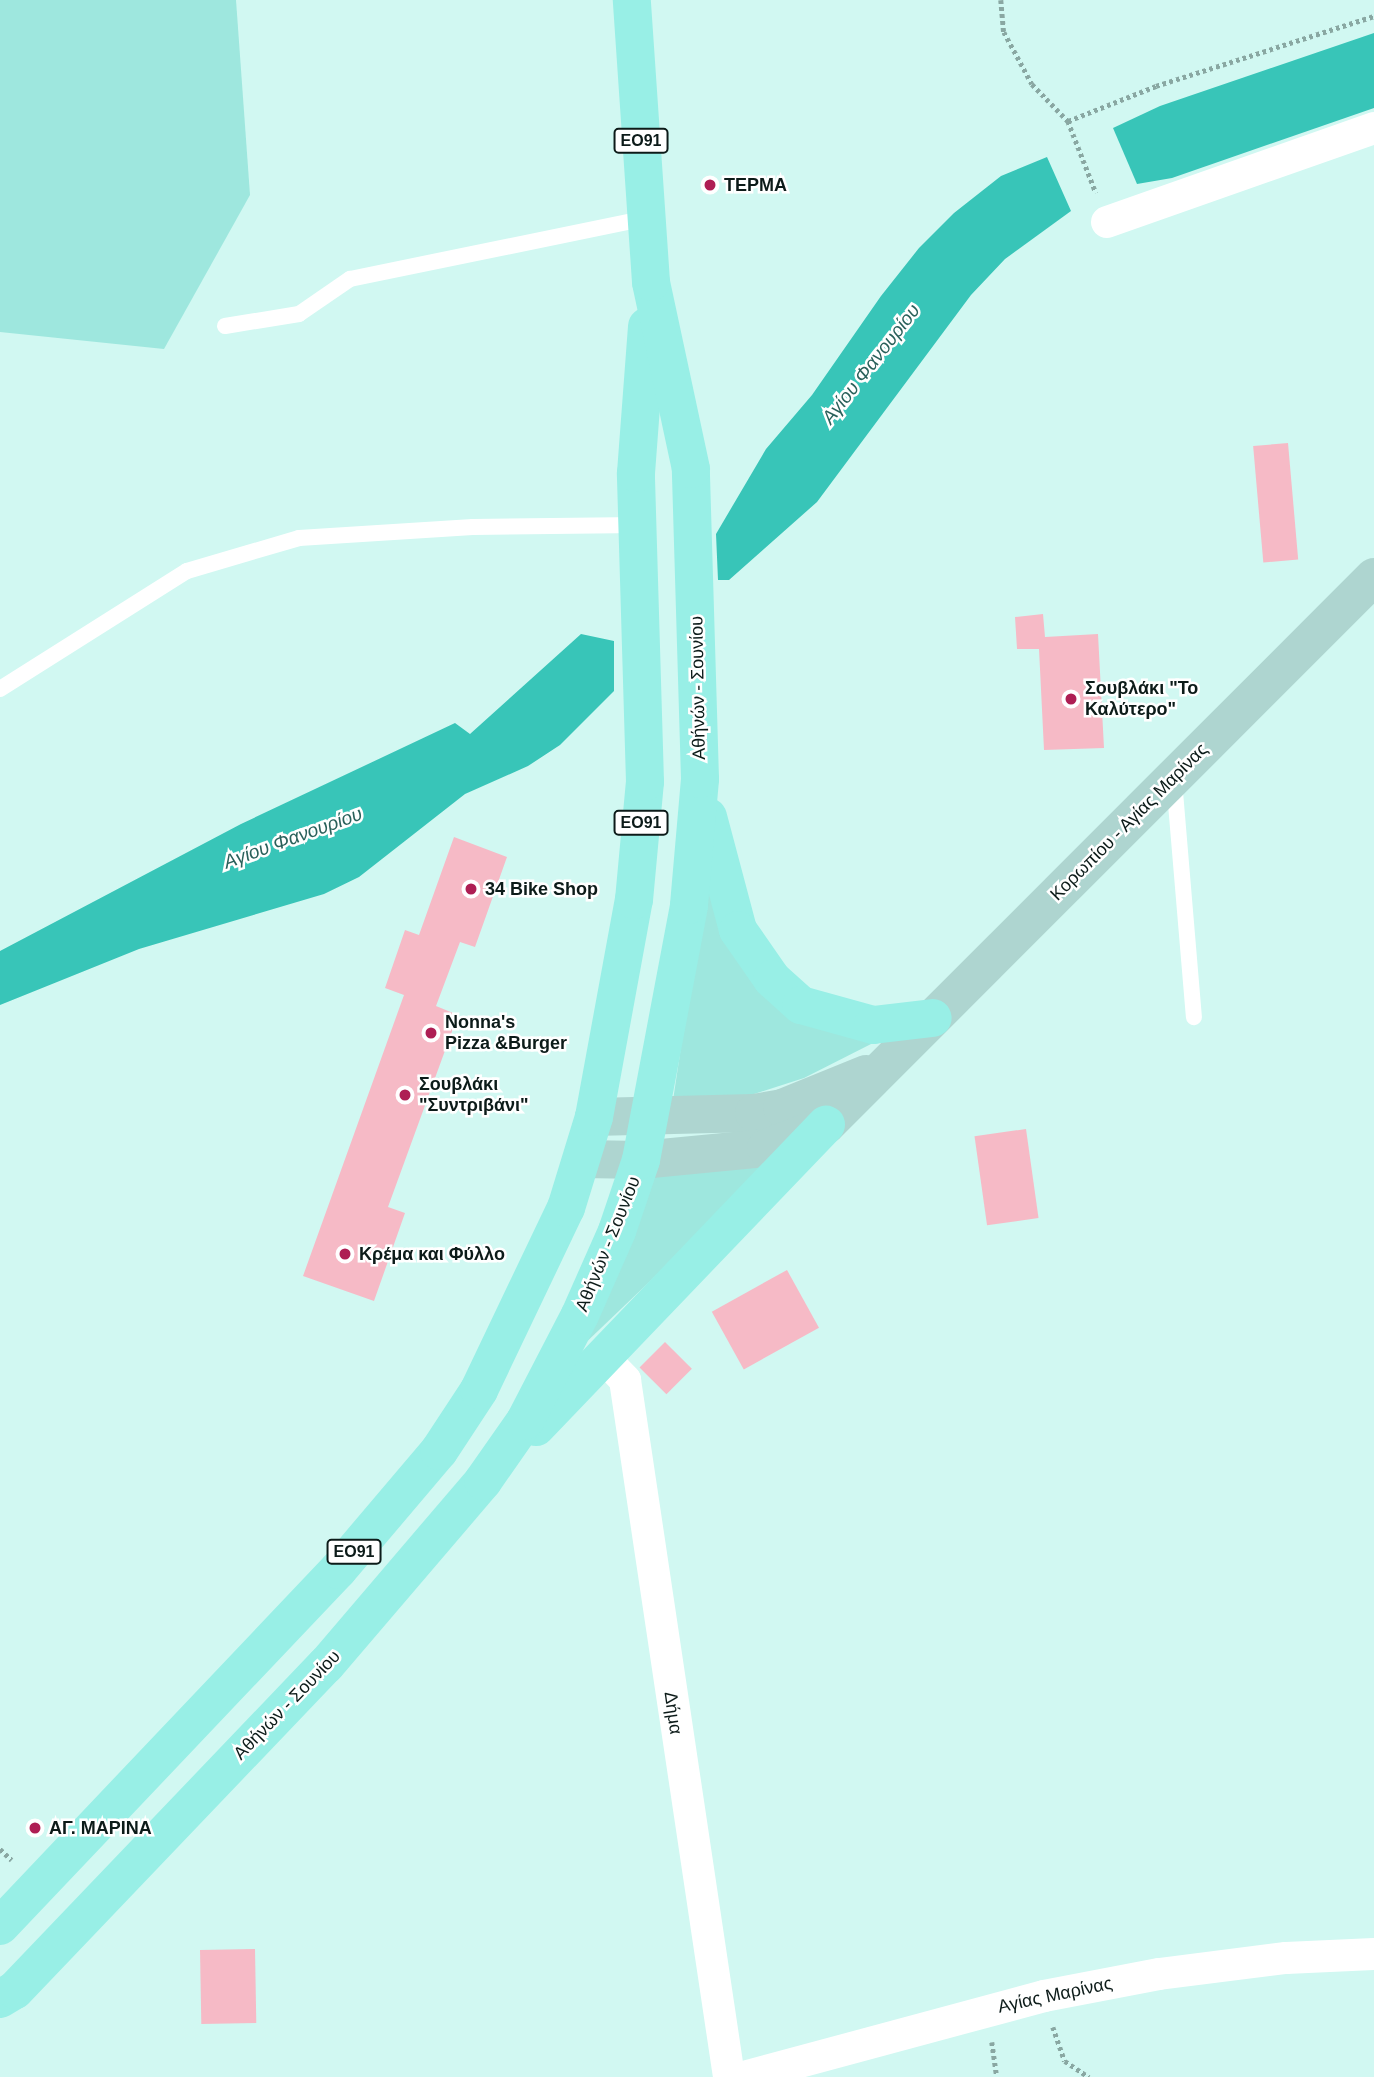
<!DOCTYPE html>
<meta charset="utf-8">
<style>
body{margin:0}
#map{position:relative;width:1374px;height:2077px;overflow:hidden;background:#d1f8f2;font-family:Arial,sans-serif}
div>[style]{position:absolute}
.green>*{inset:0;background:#9ee7de}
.water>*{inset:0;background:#38c5b8}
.building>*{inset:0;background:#f6bac6;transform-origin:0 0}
.path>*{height:4.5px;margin-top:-2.25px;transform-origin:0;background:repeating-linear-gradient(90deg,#89a7a2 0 3.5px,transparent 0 7px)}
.service>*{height:16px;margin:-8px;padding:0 8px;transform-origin:8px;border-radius:8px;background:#fff}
.minor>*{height:32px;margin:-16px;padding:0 16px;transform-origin:16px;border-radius:16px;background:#fff}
.secondary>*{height:38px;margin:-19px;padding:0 19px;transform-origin:19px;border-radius:19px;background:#aed5d0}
.primary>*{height:38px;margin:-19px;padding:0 19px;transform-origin:19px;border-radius:19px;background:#98efe6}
.dots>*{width:19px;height:19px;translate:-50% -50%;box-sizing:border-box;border:4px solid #fff;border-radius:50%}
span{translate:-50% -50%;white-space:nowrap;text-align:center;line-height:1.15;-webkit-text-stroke:5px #fff;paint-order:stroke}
.shield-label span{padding:2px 5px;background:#fff;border:2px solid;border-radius:5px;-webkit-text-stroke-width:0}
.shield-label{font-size:16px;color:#0c1b19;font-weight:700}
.poi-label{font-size:18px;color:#0c1b19;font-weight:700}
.left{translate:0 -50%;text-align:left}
.street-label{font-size:18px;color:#0c1b19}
.water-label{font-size:19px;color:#2a615b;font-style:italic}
</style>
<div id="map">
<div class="green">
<i style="clip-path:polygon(0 0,236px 0,250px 195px,164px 349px,0 332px)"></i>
<i style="clip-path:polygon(707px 875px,724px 941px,875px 1042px,804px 1078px,751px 1095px,672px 1107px)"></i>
<i style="clip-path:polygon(779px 1158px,577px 1351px,654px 1168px)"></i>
</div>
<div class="water">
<i style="clip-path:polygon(1374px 33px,1374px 108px,1172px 178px,1137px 184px,1113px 128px,1160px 106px)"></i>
<i style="clip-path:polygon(1047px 157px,1071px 211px,1005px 259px,971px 295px,817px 502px,729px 580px,718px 580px,716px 534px,766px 449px,812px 395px,881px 296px,919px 248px,954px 213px,1001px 176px)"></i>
<i style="clip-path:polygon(581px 634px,614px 641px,614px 691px,560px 745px,528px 766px,465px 794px,359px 877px,324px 894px,139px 949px,0 1005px,0 951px,241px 824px,455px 723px,470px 734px)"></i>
</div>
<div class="building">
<i style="left:1288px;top:443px;width:117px;height:35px;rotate:85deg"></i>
<i style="clip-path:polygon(1043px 614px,1045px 637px,1098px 634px,1104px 748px,1044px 750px,1039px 649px,1017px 649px,1015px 617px)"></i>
<i style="clip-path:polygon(454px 837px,507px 857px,475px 947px,460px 942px,436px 1006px,458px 1015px,388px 1207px,405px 1213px,374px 1301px,303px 1276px,404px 995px,385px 988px,405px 930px,419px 935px)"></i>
<i style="left:1026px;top:1129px;width:90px;height:52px;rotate:82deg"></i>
<i style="left:787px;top:1270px;width:66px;height:86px;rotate:61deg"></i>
<i style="left:665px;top:1342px;width:38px;height:36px;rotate:45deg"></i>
<i style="left:255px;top:1949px;width:74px;height:55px;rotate:89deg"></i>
</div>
<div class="path">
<i style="left:1001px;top:0;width:32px;rotate:85deg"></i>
<i style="left:1004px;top:32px;width:59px;rotate:61.7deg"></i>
<i style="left:1032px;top:84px;width:52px;rotate:45.8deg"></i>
<i style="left:1068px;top:121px;width:77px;rotate:68.7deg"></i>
<i style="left:1068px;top:121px;width:95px;rotate:-21.7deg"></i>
<i style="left:1156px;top:86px;width:229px;rotate:-17.8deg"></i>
<i style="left:0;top:1849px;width:16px;rotate:43deg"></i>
<i style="left:1053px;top:2027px;width:36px;rotate:71deg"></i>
<i style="left:1065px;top:2061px;width:29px;rotate:34deg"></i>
<i style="left:992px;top:2042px;width:35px;rotate:82deg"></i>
</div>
<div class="service">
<i style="left:225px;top:326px;width:75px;rotate:-9.2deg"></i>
<i style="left:299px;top:314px;width:62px;rotate:-34.5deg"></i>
<i style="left:350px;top:279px;width:302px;rotate:-11.6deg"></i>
<i style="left:0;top:689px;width:221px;rotate:-32.3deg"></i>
<i style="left:187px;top:571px;width:117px;rotate:-16.4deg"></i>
<i style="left:299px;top:538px;width:174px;rotate:-3.6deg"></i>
<i style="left:473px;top:527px;width:166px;rotate:-0.7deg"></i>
<i style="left:1174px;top:780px;width:238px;rotate:85.2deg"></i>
</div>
<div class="minor">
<i style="left:1107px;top:222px;width:283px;rotate:-19.4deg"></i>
<i style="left:603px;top:1357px;width:32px;rotate:46deg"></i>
<i style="left:625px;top:1380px;width:705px;rotate:81.51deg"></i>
<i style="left:744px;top:2077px;width:311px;rotate:-15.1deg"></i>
<i style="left:1044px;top:1996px;width:117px;rotate:-10.8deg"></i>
<i style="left:1159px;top:1974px;width:128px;rotate:-7.2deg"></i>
<i style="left:1286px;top:1958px;width:88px;rotate:-2.6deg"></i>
</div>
<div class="secondary">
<i style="left:594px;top:1117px;width:160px;rotate:-1.4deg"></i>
<i style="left:754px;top:1113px;width:28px;rotate:-10deg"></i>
<i style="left:782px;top:1108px;width:91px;rotate:-22deg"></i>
<i style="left:583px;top:1159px;width:58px;rotate:1deg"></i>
<i style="left:641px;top:1160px;width:126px;rotate:-5.5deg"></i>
<i style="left:766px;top:1148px;width:64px;rotate:-21deg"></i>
<i style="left:826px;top:1125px;width:775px;rotate:-45deg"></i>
</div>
<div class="primary">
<i style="left:708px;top:817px;width:117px;rotate:75.1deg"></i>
<i style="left:738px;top:930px;width:60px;rotate:55.2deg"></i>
<i style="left:772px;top:979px;width:39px;rotate:42deg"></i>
<i style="left:801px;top:1005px;width:75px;rotate:15.5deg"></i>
<i style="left:873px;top:1025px;width:60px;rotate:-6.7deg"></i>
<i style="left:536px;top:1427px;width:419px;rotate:-46.2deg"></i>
<i style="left:0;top:1926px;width:491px;rotate:-46.5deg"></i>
<i style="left:338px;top:1570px;width:156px;rotate:-49.7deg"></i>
<i style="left:439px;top:1451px;width:73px;rotate:-56.7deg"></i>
<i style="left:479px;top:1390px;width:202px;rotate:-64.5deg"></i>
<i style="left:566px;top:1208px;width:95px;rotate:-72.9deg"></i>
<i style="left:594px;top:1117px;width:221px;rotate:-79.6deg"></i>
<i style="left:634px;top:900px;width:119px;rotate:-84.7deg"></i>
<i style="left:645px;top:782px;width:309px;rotate:-91.7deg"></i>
<i style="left:636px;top:473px;width:147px;rotate:-85.7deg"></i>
<i style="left:0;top:1999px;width:17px;rotate:-31deg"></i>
<i style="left:15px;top:1990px;width:450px;rotate:-46.3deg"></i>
<i style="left:326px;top:1665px;width:242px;rotate:-49.5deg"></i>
<i style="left:483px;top:1481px;width:73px;rotate:-55deg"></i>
<i style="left:525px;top:1421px;width:119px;rotate:-62.6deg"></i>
<i style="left:580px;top:1315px;width:92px;rotate:-66.2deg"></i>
<i style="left:617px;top:1231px;width:75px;rotate:-71.3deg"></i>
<i style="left:641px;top:1160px;width:259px;rotate:-79.3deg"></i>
<i style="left:689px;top:905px;width:126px;rotate:-85deg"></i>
<i style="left:700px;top:779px;width:310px;rotate:-91.7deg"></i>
<i style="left:691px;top:469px;width:191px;rotate:-102.1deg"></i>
<i style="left:651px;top:282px;width:283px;rotate:-93.9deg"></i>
</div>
<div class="dots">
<i style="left:710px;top:185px;background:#ae1e54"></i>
<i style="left:1071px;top:699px;background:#ae1e54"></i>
<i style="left:471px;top:889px;background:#ae1e54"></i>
<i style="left:431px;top:1033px;background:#ae1e54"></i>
<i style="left:405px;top:1095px;background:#ae1e54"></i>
<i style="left:345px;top:1254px;background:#ae1e54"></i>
<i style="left:35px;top:1828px;background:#ae1e54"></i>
</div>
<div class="shield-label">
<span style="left:641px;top:141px">ΕΟ91</span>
<span style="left:641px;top:823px">ΕΟ91</span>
<span style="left:354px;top:1552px">ΕΟ91</span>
</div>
<div class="poi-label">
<span class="left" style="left:724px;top:185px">ΤΕΡΜΑ</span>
<span class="left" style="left:1085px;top:699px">Σουβλάκι "Το<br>Καλύτερο"</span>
<span class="left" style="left:485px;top:889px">34 Bike Shop</span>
<span class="left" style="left:445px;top:1033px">Nonna's<br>Pizza &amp;Burger</span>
<span class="left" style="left:419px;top:1095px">Σουβλάκι<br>"Συντριβάνι"</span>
<span class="left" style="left:359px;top:1254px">Κρέμα και Φύλλο</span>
<span class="left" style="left:49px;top:1828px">ΑΓ. ΜΑΡΙΝΑ</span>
</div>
<div class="street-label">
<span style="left:698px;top:688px;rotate:-91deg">Αθήνών - Σουνίου</span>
<span style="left:1129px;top:822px;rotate:-45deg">Κορωπίου - Αγίας Μαρίνας</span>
<span style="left:608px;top:1244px;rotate:-68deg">Αθήνών - Σουνίου</span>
<span style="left:287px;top:1705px;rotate:-46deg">Αθήνών - Σουνίου</span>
<span style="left:673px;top:1713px;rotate:82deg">Δήμα</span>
<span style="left:1055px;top:1995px;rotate:-12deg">Αγίας Μαρίνας</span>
</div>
<div class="water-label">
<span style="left:871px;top:364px;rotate:-52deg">Αγίου Φανουρίου</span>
<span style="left:293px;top:838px;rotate:-20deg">Αγίου Φανουρίου</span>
</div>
</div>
